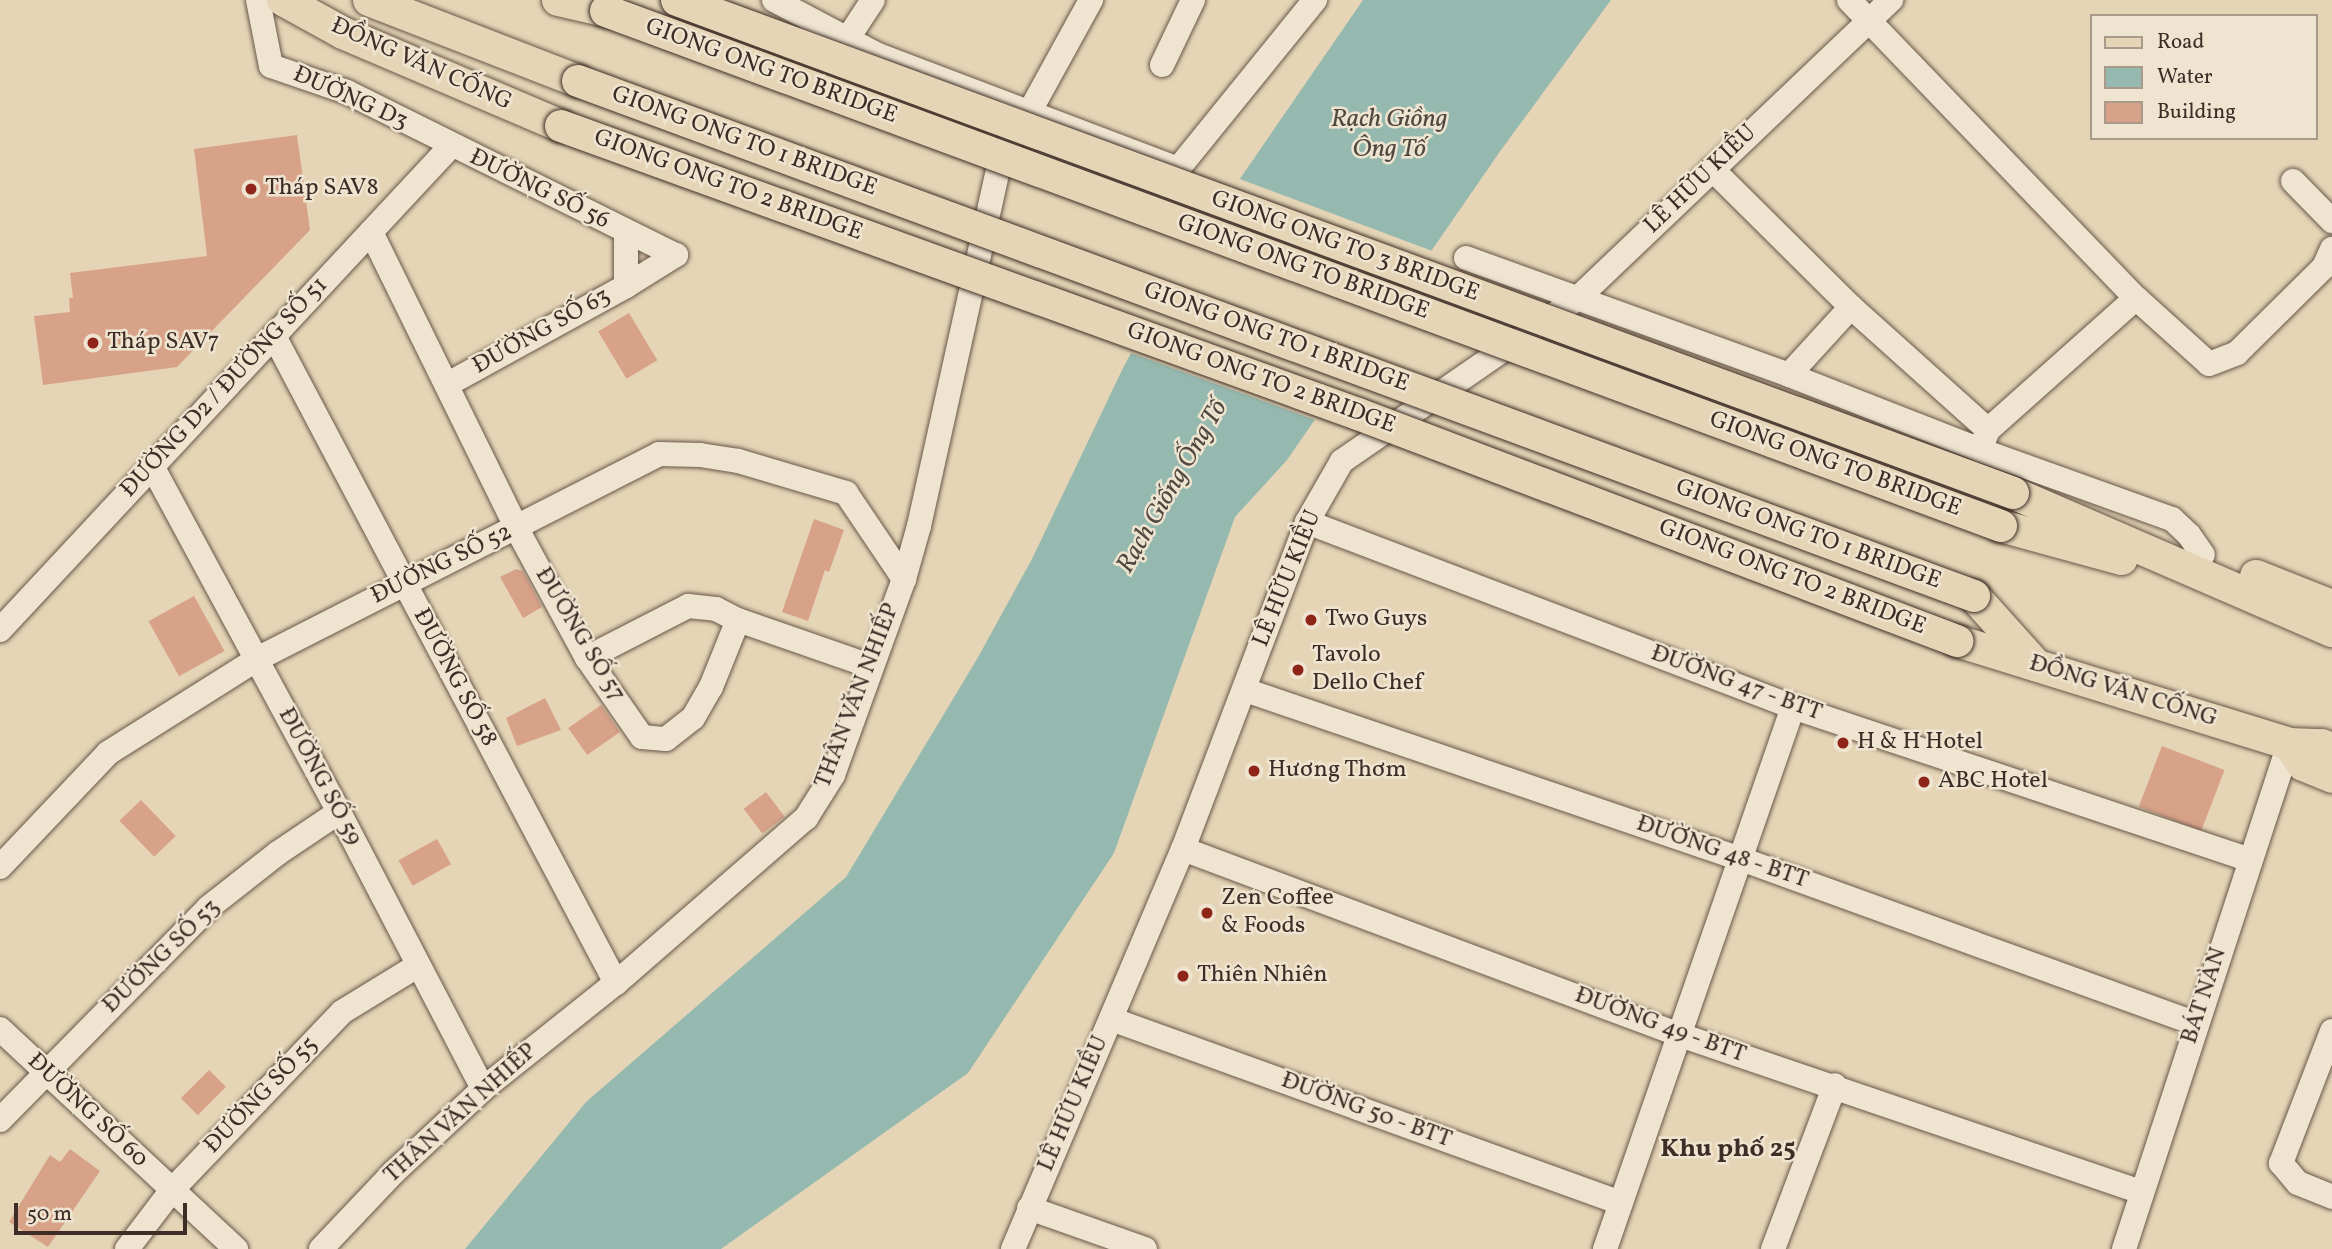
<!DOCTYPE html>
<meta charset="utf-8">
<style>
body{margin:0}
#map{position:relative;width:2332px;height:1249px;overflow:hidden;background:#e5d5b6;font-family:Vollkorn,serif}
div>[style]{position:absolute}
.water>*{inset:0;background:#96b9af}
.pier>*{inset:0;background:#e5d5b6}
.building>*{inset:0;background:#d8a289;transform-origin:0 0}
.roads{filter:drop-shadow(0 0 2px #68574a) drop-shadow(0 0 2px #68574a)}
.minor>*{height:24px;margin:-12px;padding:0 12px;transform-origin:12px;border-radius:12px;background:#eee4d0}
.major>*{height:32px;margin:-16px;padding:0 16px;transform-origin:16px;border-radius:16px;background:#e5d5b6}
.bridges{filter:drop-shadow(0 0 2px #3e2d26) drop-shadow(0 0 2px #3e2d26)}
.major-bridge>*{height:32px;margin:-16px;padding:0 16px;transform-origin:16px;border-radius:16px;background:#e5d5b6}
.dots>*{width:19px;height:19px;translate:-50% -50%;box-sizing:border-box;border:4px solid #eee4d0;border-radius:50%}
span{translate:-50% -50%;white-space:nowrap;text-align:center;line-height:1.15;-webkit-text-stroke:5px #eee4d0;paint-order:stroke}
.street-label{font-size:24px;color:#3e2d26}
.poi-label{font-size:24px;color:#3e2d26}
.left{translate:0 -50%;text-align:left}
.water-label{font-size:26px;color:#504941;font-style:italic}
.neighbourhood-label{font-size:26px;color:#3e2d26;font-weight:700}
.legend{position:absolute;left:2090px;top:14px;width:228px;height:126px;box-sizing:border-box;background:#eee4d0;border:2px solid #a89b8c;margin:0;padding:9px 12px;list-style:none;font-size:21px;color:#3e2d26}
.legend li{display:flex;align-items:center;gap:14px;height:35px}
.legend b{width:35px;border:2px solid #a89b8c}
.scale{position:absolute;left:14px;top:1203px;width:173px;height:32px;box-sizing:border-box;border:4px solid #3e2d26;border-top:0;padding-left:9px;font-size:21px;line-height:24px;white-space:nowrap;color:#3e2d26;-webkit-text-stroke:5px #eee4d0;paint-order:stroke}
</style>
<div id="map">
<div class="water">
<i style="clip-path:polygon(1363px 0,1611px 0,1501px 150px,1287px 460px,1235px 517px,1114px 853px,968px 1073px,721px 1249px,465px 1249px,586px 1102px,846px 877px,977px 659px,1032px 559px,1123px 368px,1173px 276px)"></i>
</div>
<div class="pier">
<i style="clip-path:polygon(1237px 178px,1435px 252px,1318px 421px,1128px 352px,1170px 274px)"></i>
</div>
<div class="building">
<i style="clip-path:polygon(297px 135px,310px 230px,177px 367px,43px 385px,34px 316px,70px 312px,69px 298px,73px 298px,70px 273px,207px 256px,194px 149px)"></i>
<i style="left:629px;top:313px;width:55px;height:36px;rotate:59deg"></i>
<i style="clip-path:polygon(814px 519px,844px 530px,829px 572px,825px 570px,808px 621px,782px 612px)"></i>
<i style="clip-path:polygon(516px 569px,523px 571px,542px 607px,523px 618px,500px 577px)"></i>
<i style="left:194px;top:596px;width:63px;height:52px;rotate:61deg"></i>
<i style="clip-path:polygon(545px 698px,561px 730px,517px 746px,506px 718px)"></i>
<i style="left:601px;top:705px;width:33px;height:40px;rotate:55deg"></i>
<i style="left:2162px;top:746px;width:67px;height:65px;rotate:21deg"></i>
<i style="left:766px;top:792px;width:31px;height:28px;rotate:53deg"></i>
<i style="left:141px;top:800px;width:50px;height:30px;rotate:46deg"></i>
<i style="left:437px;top:839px;width:29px;height:44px;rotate:61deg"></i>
<i style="left:209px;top:1070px;width:24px;height:40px;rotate:45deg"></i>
<i style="clip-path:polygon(70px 1149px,100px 1171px,48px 1247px,9px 1222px,50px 1155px,60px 1162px)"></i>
</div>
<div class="roads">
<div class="minor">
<i style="left:258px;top:0;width:67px;rotate:78.9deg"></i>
<i style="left:271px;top:66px;width:80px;rotate:18.9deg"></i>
<i style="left:347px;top:92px;width:367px;rotate:26.4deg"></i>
<i style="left:774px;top:0;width:118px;rotate:27.9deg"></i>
<i style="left:878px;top:55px;width:321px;rotate:20.8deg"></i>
<i style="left:1178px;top:169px;width:218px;rotate:-51deg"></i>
<i style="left:1849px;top:0;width:414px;rotate:46.1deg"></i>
<i style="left:2136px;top:298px;width:98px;rotate:42.1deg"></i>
<i style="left:2209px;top:364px;width:30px;rotate:-21deg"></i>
<i style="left:2237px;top:353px;width:122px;rotate:-44.7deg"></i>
<i style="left:2324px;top:267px;width:20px;rotate:-66deg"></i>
<i style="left:848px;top:38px;width:45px;rotate:-56.7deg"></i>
<i style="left:1162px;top:65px;width:72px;rotate:-64.5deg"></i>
<i style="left:1712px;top:169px;width:196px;rotate:44.8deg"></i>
<i style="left:1851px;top:307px;width:92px;rotate:132.4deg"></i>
<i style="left:2293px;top:181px;width:56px;rotate:45.7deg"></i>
<i style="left:371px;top:232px;width:331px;rotate:63.8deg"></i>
<i style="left:517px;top:529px;width:147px;rotate:61.5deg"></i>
<i style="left:587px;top:658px;width:96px;rotate:55.2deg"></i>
<i style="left:642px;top:737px;width:24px;rotate:5deg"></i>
<i style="left:666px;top:739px;width:34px;rotate:-38deg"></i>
<i style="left:693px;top:718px;width:36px;rotate:-60deg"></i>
<i style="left:711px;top:687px;width:72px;rotate:-68.1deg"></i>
<i style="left:1466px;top:258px;width:344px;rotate:19.9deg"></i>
<i style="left:1789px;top:375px;width:205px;rotate:21.4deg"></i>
<i style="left:1980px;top:450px;width:204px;rotate:19.8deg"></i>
<i style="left:2172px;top:519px;width:23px;rotate:43deg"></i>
<i style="left:2189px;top:535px;width:24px;rotate:55deg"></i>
<i style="left:626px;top:286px;width:59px;rotate:-31.8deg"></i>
<i style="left:1851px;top:307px;width:184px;rotate:41.9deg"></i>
<i style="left:274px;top:336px;width:732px;rotate:62.14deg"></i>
<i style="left:448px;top:384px;width:203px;rotate:-28.8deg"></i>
<i style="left:626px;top:286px;width:53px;rotate:-90deg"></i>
<i style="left:1980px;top:450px;width:22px;rotate:-68deg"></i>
<i style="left:1988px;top:430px;width:198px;rotate:-41.7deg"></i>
<i style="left:152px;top:466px;width:393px;rotate:61.6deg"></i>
<i style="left:339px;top:812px;width:312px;rotate:62.5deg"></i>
<i style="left:1307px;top:522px;width:520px;rotate:20.84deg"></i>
<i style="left:1793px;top:707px;width:481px;rotate:18.5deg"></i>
<i style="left:0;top:630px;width:662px;rotate:-47.02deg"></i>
<i style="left:587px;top:658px;width:114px;rotate:-27.2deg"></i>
<i style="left:688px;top:606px;width:28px;rotate:6deg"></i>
<i style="left:716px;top:609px;width:25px;rotate:27deg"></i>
<i style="left:738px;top:620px;width:140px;rotate:19.2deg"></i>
<i style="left:1245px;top:690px;width:524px;rotate:18.82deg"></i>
<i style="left:1741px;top:859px;width:484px;rotate:19.9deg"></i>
<i style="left:1183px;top:849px;width:531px;rotate:20.52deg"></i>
<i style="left:1680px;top:1035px;width:486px;rotate:18.8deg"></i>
<i style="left:0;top:867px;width:157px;rotate:-46.5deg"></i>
<i style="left:108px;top:753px;width:176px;rotate:-32.2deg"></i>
<i style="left:257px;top:659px;width:451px;rotate:-27deg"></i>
<i style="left:659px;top:454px;width:41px;rotate:1.4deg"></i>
<i style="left:700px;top:455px;width:38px;rotate:9deg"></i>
<i style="left:738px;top:461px;width:113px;rotate:16.5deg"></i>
<i style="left:846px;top:493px;width:104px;rotate:56deg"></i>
<i style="left:1111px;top:1019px;width:542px;rotate:19.84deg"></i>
<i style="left:0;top:1029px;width:323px;rotate:43deg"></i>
<i style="left:2332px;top:1031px;width:142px;rotate:111.1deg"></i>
<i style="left:2281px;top:1163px;width:26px;rotate:50deg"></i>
<i style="left:2298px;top:1183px;width:37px;rotate:22deg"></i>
<i style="left:0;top:1120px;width:297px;rotate:-45.5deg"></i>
<i style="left:208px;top:908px;width:89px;rotate:-38.2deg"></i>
<i style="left:278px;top:853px;width:73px;rotate:-33.9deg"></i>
<i style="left:1029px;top:1208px;width:123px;rotate:19.5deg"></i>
<i style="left:127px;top:1249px;width:74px;rotate:-52.7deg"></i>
<i style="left:172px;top:1190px;width:246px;rotate:-46.3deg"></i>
<i style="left:342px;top:1012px;width:88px;rotate:-31.5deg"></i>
<i style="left:321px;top:1249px;width:106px;rotate:-46.5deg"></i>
<i style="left:394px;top:1172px;width:122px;rotate:-43deg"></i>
<i style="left:483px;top:1089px;width:170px;rotate:-38.6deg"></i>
<i style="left:616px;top:983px;width:252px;rotate:-41deg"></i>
<i style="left:806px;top:818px;width:51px;rotate:-57.9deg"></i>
<i style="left:833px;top:775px;width:208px;rotate:-70.1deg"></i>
<i style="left:904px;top:579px;width:55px;rotate:-74.2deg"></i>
<i style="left:919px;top:526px;width:379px;rotate:-77.5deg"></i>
<i style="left:1001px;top:156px;width:54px;rotate:-57.2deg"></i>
<i style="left:1030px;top:111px;width:127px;rotate:-61.2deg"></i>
<i style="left:1013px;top:1249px;width:435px;rotate:-67deg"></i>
<i style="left:1183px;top:849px;width:350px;rotate:-69.2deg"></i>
<i style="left:1307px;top:522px;width:70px;rotate:-60.2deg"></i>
<i style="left:1342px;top:461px;width:285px;rotate:-34.6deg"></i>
<i style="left:1577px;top:299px;width:434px;rotate:-43.6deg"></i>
<i style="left:1605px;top:1249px;width:574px;rotate:-70.87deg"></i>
<i style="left:1773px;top:1249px;width:175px;rotate:-69.3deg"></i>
<i style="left:2124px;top:1249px;width:531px;rotate:-71.91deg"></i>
</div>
<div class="major">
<i style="left:283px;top:0;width:68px;rotate:28.8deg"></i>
<i style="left:343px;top:33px;width:237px;rotate:23.1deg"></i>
<i style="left:369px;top:0;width:224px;rotate:21.2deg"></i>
<i style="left:558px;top:0;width:49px;rotate:12.9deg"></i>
<i style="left:2013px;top:493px;width:348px;rotate:23.4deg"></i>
<i style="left:2001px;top:526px;width:125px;rotate:15.3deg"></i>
<i style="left:2256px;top:576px;width:82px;rotate:21.5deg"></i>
<i style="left:1974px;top:596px;width:93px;rotate:48.1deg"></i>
<i style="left:1957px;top:641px;width:348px;rotate:17.2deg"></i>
<i style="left:2289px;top:744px;width:33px;rotate:2deg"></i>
<i style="left:2322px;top:745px;width:11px;rotate:22deg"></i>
<i style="left:2289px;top:744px;width:25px;rotate:56deg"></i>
<i style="left:2303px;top:765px;width:31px;rotate:22deg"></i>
</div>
</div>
<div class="bridges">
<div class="major-bridge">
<i style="left:677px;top:0;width:1424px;rotate:20.25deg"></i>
<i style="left:606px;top:11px;width:1487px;rotate:20.26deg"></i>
<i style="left:578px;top:81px;width:1488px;rotate:20.25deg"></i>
<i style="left:561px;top:126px;width:847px;rotate:19.87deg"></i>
<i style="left:1358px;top:414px;width:641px;rotate:20.75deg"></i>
</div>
</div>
<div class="dots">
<i style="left:251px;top:189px;background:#8f2418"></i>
<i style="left:93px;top:343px;background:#8f2418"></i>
<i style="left:1311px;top:620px;background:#8f2418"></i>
<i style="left:1298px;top:670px;background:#8f2418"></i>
<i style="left:1843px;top:743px;background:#8f2418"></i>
<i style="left:1254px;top:771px;background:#8f2418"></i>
<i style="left:1924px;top:782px;background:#8f2418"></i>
<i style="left:1207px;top:913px;background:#8f2418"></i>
<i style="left:1183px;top:976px;background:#8f2418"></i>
</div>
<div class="street-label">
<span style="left:421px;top:65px;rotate:24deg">ĐỒNG VĂN CỐNG</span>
<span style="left:771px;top:72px;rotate:20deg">GIONG ONG TO BRIDGE</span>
<span style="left:350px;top:99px;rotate:24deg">ĐƯỜNG D3</span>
<span style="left:744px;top:142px;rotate:20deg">GIONG ONG TO 1 BRIDGE</span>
<span style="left:1701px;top:180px;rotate:-44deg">LÊ HỮU KIỀU</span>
<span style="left:728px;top:186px;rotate:20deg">GIONG ONG TO 2 BRIDGE</span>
<span style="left:539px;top:190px;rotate:26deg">ĐƯỜNG SỐ 56</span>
<span style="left:1345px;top:247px;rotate:20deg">GIONG ONG TO 3 BRIDGE</span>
<span style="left:1303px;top:268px;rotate:20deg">GIONG ONG TO BRIDGE</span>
<span style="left:542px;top:332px;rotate:-29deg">ĐƯỜNG SỐ 63</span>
<span style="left:1276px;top:338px;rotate:20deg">GIONG ONG TO 1 BRIDGE</span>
<span style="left:1261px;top:379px;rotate:20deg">GIONG ONG TO 2 BRIDGE</span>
<span style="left:225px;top:388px;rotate:-47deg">ĐƯỜNG D2 / ĐƯỜNG SỐ 51</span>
<span style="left:1835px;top:465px;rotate:20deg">GIONG ONG TO BRIDGE</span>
<span style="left:1808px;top:535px;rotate:20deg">GIONG ONG TO 1 BRIDGE</span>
<span style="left:442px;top:565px;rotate:-26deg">ĐƯỜNG SỐ 52</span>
<span style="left:1792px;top:578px;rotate:21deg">GIONG ONG TO 2 BRIDGE</span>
<span style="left:1288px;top:579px;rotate:-68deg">LÊ HỮU KIỀU</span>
<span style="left:579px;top:635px;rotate:59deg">ĐƯỜNG SỐ 57</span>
<span style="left:454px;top:678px;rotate:62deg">ĐƯỜNG SỐ 58</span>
<span style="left:1736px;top:684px;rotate:20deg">ĐƯỜNG 47 - BTT</span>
<span style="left:2123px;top:692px;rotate:17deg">ĐỒNG VĂN CỐNG</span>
<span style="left:858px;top:696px;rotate:-69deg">THÂN VĂN NHIẾP</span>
<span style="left:319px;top:777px;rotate:62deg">ĐƯỜNG SỐ 59</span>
<span style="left:1722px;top:853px;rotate:19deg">ĐƯỜNG 48 - BTT</span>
<span style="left:162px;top:957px;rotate:-44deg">ĐƯỜNG SỐ 53</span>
<span style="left:2205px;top:996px;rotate:-72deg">BÁT NÀN</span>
<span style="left:1660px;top:1026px;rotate:20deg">ĐƯỜNG 49 - BTT</span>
<span style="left:262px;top:1096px;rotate:-46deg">ĐƯỜNG SỐ 55</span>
<span style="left:1074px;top:1104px;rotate:-67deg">LÊ HỮU KIỀU</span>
<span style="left:87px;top:1111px;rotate:43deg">ĐƯỜNG SỐ 60</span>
<span style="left:1366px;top:1111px;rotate:20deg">ĐƯỜNG 50 - BTT</span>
<span style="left:461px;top:1114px;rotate:-42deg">THÂN VĂN NHIẾP</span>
</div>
<div class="poi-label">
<span class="left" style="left:265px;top:189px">Tháp SAV8</span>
<span class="left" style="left:107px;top:343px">Tháp SAV7</span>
<span class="left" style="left:1325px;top:620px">Two Guys</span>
<span class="left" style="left:1312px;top:670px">Tavolo<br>Dello Chef</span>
<span class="left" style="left:1857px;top:743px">H &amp; H Hotel</span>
<span class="left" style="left:1268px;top:771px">Hương Thơm</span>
<span class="left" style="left:1938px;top:782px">ABC Hotel</span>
<span class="left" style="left:1221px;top:913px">Zen Coffee<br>&amp; Foods</span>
<span class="left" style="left:1197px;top:976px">Thiên Nhiên</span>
</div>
<div class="water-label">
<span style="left:1389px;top:135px">Rạch Giồng<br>Ông Tố</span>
<span style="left:1173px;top:487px;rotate:-60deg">Rạch Giống Ống Tố</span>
</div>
<div class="neighbourhood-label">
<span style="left:1728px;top:1150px">Khu phố 25</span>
</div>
<ul class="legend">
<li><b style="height:9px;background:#e5d5b6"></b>Road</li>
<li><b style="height:19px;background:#96b9af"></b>Water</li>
<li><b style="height:19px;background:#d8a289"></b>Building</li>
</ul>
<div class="scale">50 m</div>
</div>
